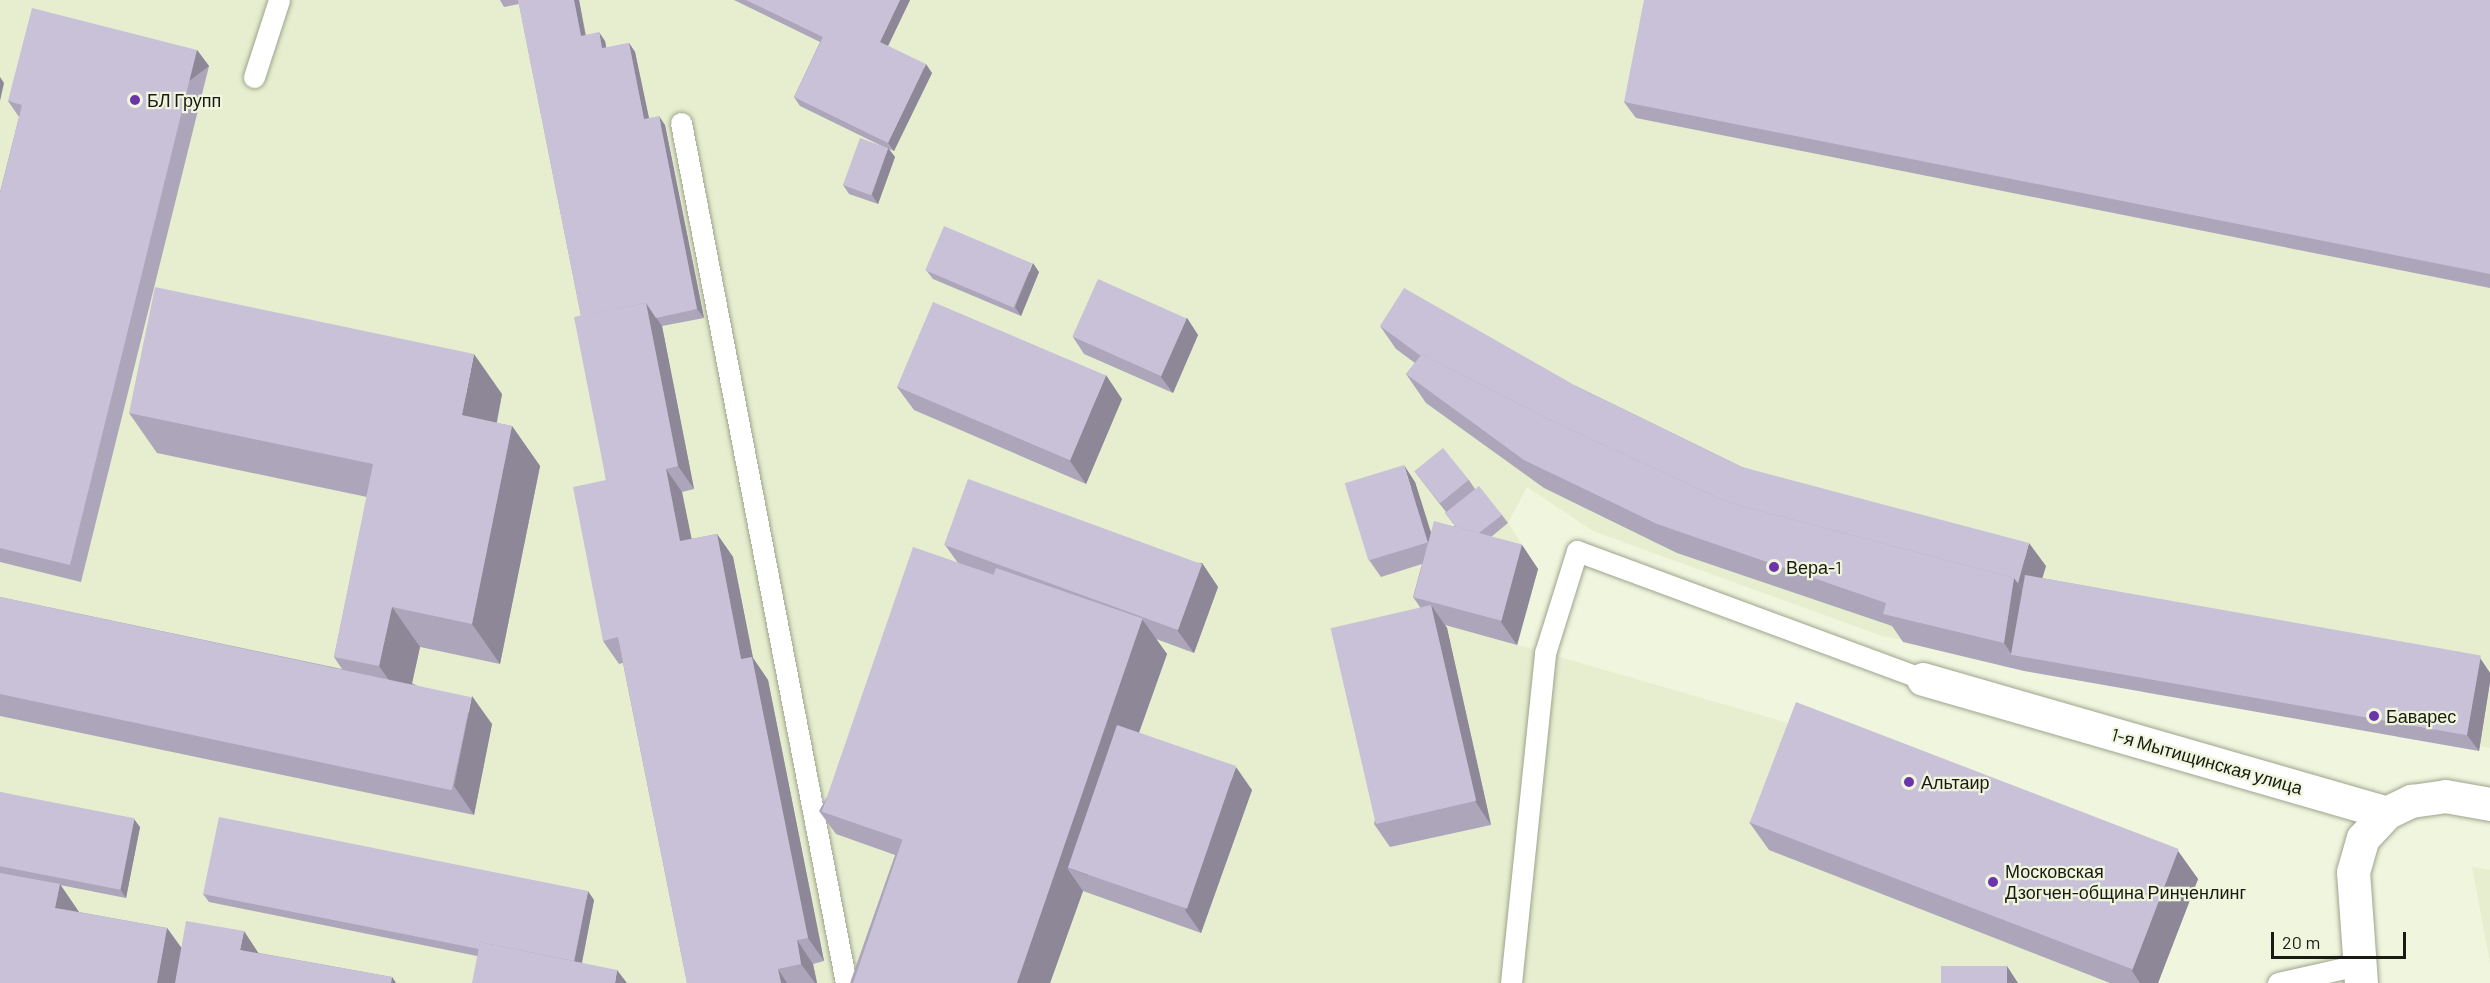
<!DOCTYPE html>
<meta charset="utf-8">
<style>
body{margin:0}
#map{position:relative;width:2490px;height:983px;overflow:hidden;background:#f0f5de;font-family:Barlow,sans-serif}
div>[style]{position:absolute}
.built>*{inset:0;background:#e6eecf}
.roads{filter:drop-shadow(0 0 2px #9ea48d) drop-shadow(0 0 2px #9ea48d)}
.lane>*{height:21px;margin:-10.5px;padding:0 10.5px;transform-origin:10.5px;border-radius:10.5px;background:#fff}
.street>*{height:33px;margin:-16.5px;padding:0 16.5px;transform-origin:16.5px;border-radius:16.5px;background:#fff}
.wall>*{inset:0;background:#ada6ba}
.shaded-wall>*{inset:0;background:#8d8797;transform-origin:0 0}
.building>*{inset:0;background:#c9c1d8;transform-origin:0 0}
.dots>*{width:16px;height:16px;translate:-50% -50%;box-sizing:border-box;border:3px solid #f0f5de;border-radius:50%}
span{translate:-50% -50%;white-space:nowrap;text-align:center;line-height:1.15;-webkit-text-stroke:4.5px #f0f5de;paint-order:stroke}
.poi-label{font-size:18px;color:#191b12}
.left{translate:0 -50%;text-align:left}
.street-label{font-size:18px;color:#191b12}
.scale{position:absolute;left:2271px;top:932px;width:135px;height:27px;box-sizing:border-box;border:3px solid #191b12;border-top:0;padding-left:8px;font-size:18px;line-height:21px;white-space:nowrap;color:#191b12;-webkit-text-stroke:4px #f0f5de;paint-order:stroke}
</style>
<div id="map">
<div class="built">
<i style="clip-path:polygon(0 0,2490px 0,2490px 748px,1882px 636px,1593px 531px,1527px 487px,1508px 523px,1538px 569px,1518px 645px,1816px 731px,2197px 883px,2158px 983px,0 983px)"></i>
<i style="clip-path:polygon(2472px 867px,2490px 870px,2490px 963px)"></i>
</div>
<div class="roads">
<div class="lane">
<i style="left:254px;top:77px;width:81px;rotate:-72deg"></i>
<i style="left:681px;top:123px;width:876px;rotate:79.14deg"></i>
<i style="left:1511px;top:983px;width:332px;rotate:-84.1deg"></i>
<i style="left:1545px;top:653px;width:107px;rotate:-72.6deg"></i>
<i style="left:1577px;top:551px;width:369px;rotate:20.3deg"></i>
<i style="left:2278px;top:983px;width:82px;rotate:-12.7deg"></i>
</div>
<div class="street">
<i style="left:1923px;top:679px;width:482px;rotate:16.1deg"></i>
<i style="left:2386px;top:813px;width:28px;rotate:-26deg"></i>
<i style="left:2411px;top:801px;width:34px;rotate:-8deg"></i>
<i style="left:2445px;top:796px;width:46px;rotate:10.1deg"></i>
<i style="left:2361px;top:983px;width:111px;rotate:-94.1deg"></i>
<i style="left:2353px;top:872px;width:35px;rotate:-74deg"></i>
<i style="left:2363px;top:838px;width:34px;rotate:-47deg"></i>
</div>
</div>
<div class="wall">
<i style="clip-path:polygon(500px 0,579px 0,586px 35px,605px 41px,606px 48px,629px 43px,635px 52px,649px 118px,665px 125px,704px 318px,662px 326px,694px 489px,682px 492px,691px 539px,717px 534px,733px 557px,753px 658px,768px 680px,824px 961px,813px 964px,817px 983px,687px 983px,623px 663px,619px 664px,603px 641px,606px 480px,581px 316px,519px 4px,504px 7px)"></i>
<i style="clip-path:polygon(734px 0,910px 0,888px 46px,932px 73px,894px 151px,889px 149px,895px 157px,878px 204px,849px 194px,843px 185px,886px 148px,800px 106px,794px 97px,820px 42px)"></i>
<i style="clip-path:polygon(2490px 0,2490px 288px,1636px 118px,1624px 102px)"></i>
<i style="clip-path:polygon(197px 50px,209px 66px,81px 582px,0 562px,0 192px,19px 117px,8px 101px)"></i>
<i style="clip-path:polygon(926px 270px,1039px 272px,1021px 316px,933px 279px)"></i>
<i style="clip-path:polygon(1187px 318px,1198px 335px,1173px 393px,1084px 354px,1073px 337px)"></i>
<i style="clip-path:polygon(1380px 326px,1576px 386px,1742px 467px,2046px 566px,2042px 578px,2480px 658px,2490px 673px,2490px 682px,2479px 751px,2024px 671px,1903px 642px,1892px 626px,1677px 553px,1544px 488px,1426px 403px,1406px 374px,1415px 363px,1396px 349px)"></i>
<i style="clip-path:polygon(897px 387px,1122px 399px,1086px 484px,914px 410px)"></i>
<i style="clip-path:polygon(502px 394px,497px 423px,512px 426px,540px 466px,500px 664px,420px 647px,412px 683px,492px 724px,474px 815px,0 716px,0 597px,342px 669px,334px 657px,367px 497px,157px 453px,129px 413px)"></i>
<i style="clip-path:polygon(1415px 472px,1469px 480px,1475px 489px,1502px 515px,1508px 523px,1491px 537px,1522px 545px,1538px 569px,1517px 645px,1445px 625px,1447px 628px,1491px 825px,1390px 847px,1374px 824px,1420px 607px,1413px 597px,1422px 564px,1381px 577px,1369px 560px,1415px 482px,1431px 532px,1455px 526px,1445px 513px,1446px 512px)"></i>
<i style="clip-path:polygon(945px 545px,1202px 563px,1218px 587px,1194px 653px,1156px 639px,1167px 654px,1139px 733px,1252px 790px,1201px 933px,1083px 891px,1050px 983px,850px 983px,895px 855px,836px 834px,819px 811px,958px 563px)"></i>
<i style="clip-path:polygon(0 792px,140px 827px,126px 898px,60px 885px,79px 912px,167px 928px,181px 947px,259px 953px,392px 977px,396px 983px,0 983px)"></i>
<i style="clip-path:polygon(1749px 822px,2178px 851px,2198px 879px,2158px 983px,2110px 983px,1769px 850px)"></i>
<i style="clip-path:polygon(203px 894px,594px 900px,582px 963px,477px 956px,209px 902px)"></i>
</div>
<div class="shaded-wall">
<i style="clip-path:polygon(574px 0,579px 0,587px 45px,581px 36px)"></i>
<i style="clip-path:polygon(900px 0,910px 0,886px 50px,880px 42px)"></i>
<i style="clip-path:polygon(599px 32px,605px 41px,608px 57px,602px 48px)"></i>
<i style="clip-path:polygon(629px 43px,635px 52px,651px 128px,644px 119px)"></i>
<i style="left:197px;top:50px;width:20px;height:530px;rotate:53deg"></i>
<i style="clip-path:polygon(926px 64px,932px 73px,894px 151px,888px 143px)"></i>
<i style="clip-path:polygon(0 77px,4px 83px,0 101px)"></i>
<i style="clip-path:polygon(659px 116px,665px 125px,704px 318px,697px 309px)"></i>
<i style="clip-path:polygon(888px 148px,895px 157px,878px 204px,872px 195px)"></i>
<i style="clip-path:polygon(1033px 263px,1039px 272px,1021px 316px,1015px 307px)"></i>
<i style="clip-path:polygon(646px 303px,662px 326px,694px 489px,678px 466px)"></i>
<i style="clip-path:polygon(1187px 318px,1198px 335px,1173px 393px,1161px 377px)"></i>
<i style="clip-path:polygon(474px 354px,502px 394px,490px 455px,462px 415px)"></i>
<i style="clip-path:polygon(1106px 375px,1122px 399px,1086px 484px,1070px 461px)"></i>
<i style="clip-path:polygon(512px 426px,540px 466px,500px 664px,472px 624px)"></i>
<i style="clip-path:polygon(1404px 465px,1415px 482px,1439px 559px,1428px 542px)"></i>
<i style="clip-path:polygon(666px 469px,682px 492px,697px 565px,680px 541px)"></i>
<i style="clip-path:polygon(717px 534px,733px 557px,753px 658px,768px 680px,824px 961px,808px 938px,741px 659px)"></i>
<i style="clip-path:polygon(2029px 543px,2046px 566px,2034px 606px,2018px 583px)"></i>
<i style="clip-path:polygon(1522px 545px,1538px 569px,1517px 645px,1501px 622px)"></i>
<i style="clip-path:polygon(1202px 563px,1218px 587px,1194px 653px,1177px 630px)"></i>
<i style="clip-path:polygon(2014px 578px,2034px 606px,2012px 655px,2004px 643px)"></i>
<i style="clip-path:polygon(1431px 605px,1447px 628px,1491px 825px,1475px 801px)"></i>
<i style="clip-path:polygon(392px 607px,420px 647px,407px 706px,379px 666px)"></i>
<i style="clip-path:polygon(1142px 619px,1167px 654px,1088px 875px,1067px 868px,1083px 891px,1050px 983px,1013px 983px)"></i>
<i style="clip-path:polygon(2480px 658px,2490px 673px,2490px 682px,2479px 751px,2467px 735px)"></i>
<i style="clip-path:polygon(472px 696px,492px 724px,474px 815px,454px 786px)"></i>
<i style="clip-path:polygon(1236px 767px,1252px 790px,1201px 933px,1185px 910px)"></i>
<i style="clip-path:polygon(134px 819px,140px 827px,126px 898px,120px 889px)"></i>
<i style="clip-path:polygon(2178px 851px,2198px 879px,2158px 983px,2140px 983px,2132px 971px)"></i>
<i style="clip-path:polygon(60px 884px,79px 912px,55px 908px)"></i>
<i style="clip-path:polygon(588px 891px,594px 900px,579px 977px,573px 968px)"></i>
<i style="clip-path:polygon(167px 928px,187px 956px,182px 983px,157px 983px)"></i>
<i style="clip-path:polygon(244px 931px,263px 960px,240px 950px)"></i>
<i style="clip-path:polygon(797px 940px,813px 964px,817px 983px,815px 983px,801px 964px)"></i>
<i style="clip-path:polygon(2007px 966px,2018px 983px,2007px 983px)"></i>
<i style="clip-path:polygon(778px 969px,787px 983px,781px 983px)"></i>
<i style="clip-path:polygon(617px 970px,627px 983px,615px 983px)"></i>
<i style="clip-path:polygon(392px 977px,396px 983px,391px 983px)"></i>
</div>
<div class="building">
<i style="clip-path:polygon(518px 0,574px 0,581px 36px,599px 32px,602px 48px,629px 43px,644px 119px,659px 116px,697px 309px,656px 318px,646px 303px,581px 316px)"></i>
<i style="clip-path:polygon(746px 0,900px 0,880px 42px,926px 64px,888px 143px,794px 97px,823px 37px)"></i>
<i style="clip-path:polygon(1644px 0,2490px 0,2490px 274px,1624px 102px)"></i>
<i style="clip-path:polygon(32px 8px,197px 50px,70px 565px,0 548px,0 193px,22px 105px,8px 101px)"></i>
<i style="left:860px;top:138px;width:30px;height:50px;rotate:20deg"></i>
<i style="left:944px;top:226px;width:96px;height:48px;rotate:23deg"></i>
<i style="left:1098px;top:279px;width:97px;height:63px;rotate:24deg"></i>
<i style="clip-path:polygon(155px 287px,474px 354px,462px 415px,512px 426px,472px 624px,392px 607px,379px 666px,334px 657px,373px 464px,129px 413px)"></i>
<i style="clip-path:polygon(1404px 288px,1576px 386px,1742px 467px,2029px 543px,2018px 583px,2014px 578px,1727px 502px,1550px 420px,1422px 354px,1421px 356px,1380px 326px)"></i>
<i style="left:933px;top:302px;width:188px;height:92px;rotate:23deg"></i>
<i style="clip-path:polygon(646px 303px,678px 466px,666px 469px,680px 541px,717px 534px,741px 659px,752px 657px,808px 938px,797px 940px,801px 964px,778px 969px,781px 983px,687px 983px,618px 637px,603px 641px,573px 487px,606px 480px,574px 317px)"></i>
<i style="clip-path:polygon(1422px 354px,1550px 420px,1727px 502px,2014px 578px,2004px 643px,1883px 614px,1886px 603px,1657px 524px,1524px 460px,1406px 374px)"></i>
<i style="left:1443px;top:448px;width:41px;height:37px;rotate:51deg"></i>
<i style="left:1404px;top:465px;width:81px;height:62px;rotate:73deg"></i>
<i style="left:968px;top:479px;width:249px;height:70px;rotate:20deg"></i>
<i style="clip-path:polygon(1479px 486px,1502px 515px,1479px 533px,1456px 527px,1445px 513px)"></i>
<i style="left:1434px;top:521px;width:91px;height:79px;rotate:15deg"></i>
<i style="left:913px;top:547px;width:86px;height:280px;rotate:19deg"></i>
<i style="left:996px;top:568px;width:155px;height:440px;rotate:19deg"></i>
<i style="left:2025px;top:575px;width:463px;height:81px;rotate:10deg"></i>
<i style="left:0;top:597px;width:482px;height:95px;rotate:12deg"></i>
<i style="left:1431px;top:605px;width:201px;height:103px;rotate:77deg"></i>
<i style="left:1796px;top:702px;width:410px;height:129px;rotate:21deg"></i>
<i style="left:1117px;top:725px;width:126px;height:151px;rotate:19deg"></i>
<i style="left:0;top:792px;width:137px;height:73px;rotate:11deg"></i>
<i style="clip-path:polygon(219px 817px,588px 891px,574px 961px,480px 942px,479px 949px,203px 894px)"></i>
<i style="clip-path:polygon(0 873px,60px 884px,55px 908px,167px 928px,157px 983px,0 983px)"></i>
<i style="clip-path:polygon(186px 921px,244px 931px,240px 950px,392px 977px,391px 983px,175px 983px)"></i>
<i style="clip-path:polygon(480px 942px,617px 970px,615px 983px,472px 983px)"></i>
<i style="left:2007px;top:966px;width:17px;height:66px;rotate:90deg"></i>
</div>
<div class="dots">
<i style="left:135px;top:100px;background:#6b34ab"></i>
<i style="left:1774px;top:567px;background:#6b34ab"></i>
<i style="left:2374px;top:716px;background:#6b34ab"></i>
<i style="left:1909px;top:782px;background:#6b34ab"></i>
<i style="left:1993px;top:882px;background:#6b34ab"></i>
</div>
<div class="poi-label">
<span class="left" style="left:147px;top:100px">БЛ Групп</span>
<span class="left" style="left:1786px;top:567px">Вера-1</span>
<span class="left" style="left:2386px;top:716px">Баварес</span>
<span class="left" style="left:1921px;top:782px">Альтаир</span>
<span class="left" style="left:2005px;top:882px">Московская<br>Дзогчен-община Ринченлинг</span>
</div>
<div class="street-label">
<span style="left:2207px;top:761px;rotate:16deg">1-я Мытищинская улица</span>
</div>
<div class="scale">20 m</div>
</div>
